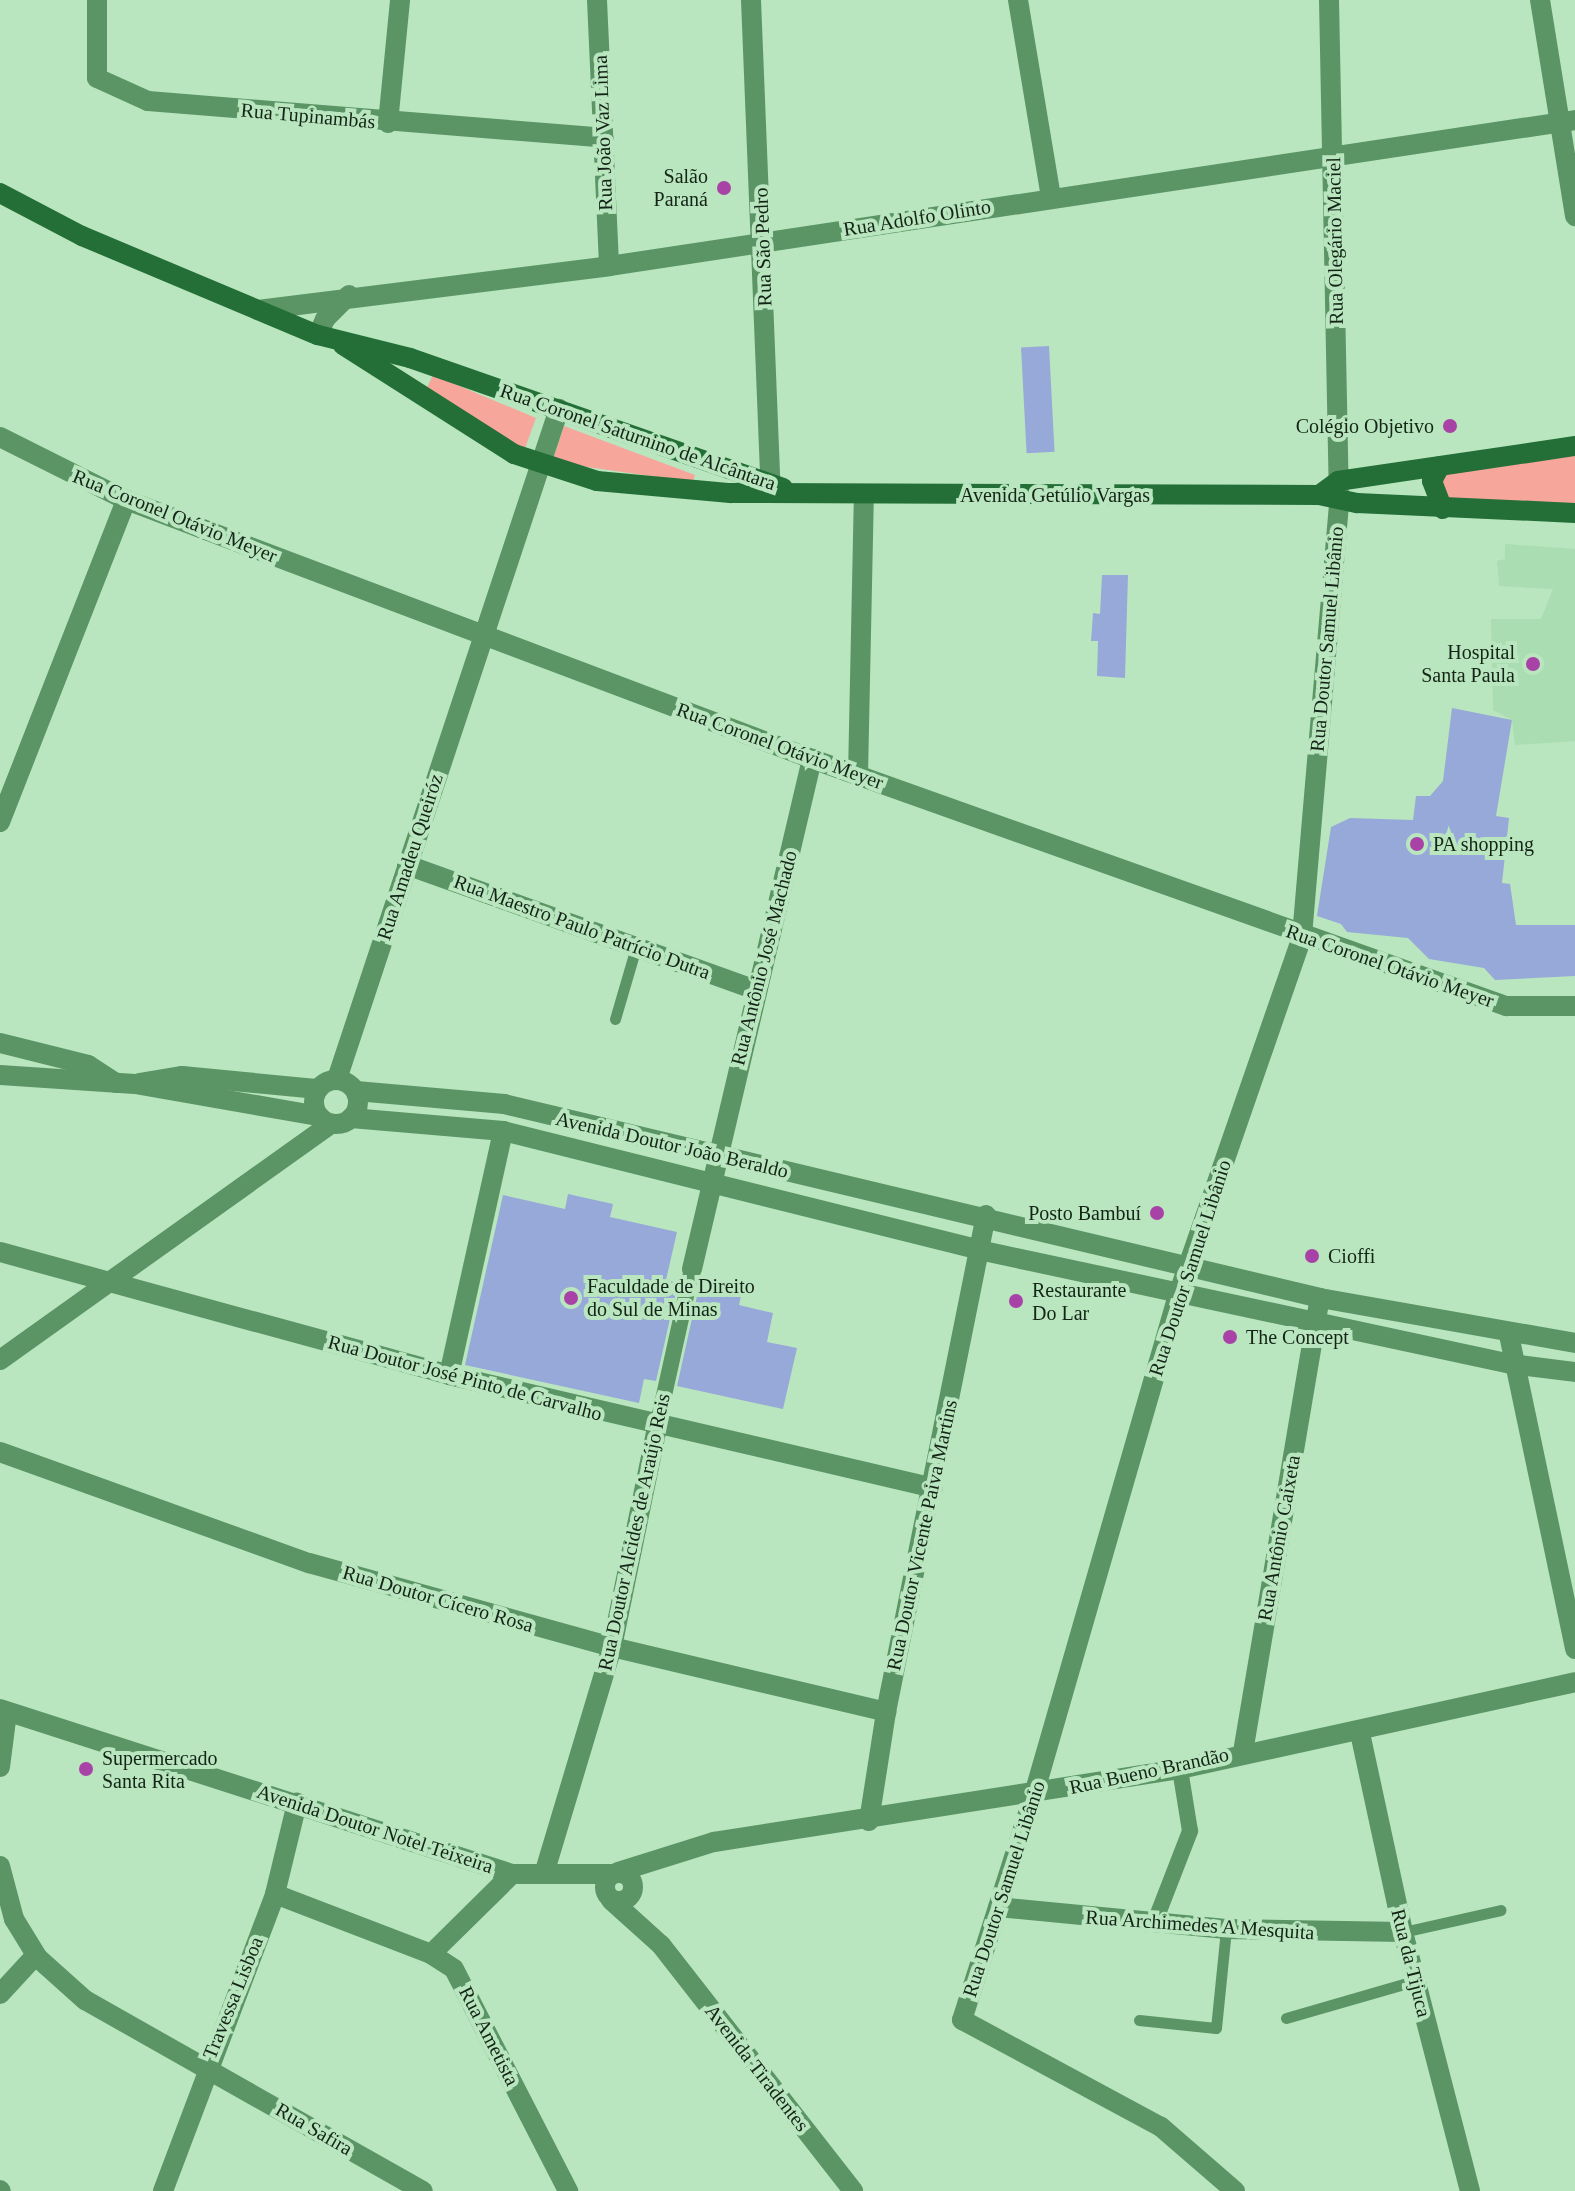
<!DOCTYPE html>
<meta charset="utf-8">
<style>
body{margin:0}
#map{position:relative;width:1575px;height:2191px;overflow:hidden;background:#b9e6bf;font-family:"Times New Roman",serif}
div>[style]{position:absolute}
.built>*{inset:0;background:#aaddb1}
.green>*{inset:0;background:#f6a69a}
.building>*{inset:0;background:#97a9d8;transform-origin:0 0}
.service>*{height:11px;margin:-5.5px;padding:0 5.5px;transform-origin:5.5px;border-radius:5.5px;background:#5b9565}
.pedestrian>*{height:16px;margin:-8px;padding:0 8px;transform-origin:8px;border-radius:8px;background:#5b9565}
.minor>*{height:20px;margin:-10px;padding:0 10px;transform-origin:10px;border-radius:10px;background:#5b9565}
.tertiary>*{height:20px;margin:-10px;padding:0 10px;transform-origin:10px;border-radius:10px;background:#5b9565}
.tertiary>.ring{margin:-10px;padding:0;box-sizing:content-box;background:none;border:20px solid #5b9565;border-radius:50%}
.secondary>*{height:20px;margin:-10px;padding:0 10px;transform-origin:10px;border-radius:10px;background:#236f37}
.dots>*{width:22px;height:22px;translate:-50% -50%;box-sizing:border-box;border:4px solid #b9e6bf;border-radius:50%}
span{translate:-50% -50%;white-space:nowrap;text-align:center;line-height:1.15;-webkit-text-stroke:8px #b9e6bf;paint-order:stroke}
.street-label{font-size:20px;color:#142517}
.poi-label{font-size:20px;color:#142517}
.right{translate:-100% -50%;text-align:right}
.left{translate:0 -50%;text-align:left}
</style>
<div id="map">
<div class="built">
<i style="clip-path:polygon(1505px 544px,1575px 549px,1575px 741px,1515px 745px,1512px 720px,1493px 710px,1491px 619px,1541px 619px,1553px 589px,1499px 586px,1497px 561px,1505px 559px)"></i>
</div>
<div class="green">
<i style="clip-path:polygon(433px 375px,536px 418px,524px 451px,426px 390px)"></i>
<i style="clip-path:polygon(564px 426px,695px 475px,693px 482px,552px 462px)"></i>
<i style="clip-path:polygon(1575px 454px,1575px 505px,1447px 502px,1440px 489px,1445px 473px)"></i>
</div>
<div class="building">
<i style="left:1049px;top:346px;width:106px;height:28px;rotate:87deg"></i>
<i style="clip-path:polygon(1102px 575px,1128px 575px,1125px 678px,1097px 676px,1098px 641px,1091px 641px,1093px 613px,1100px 614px)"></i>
<i style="clip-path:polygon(1452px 708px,1512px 720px,1496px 816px,1509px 818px,1502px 883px,1510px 884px,1516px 925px,1575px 925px,1575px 976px,1495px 980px,1484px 968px,1429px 959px,1408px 938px,1347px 932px,1341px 924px,1317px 916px,1331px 827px,1350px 818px,1413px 820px,1416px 796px,1430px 796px,1443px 781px)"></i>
<i style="clip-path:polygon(568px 1194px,613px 1204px,610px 1217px,677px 1232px,666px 1280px,678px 1283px,656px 1381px,644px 1379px,639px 1403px,465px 1365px,503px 1195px,565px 1209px)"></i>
<i style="clip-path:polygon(699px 1287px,741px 1296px,739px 1305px,773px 1313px,767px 1342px,797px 1348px,783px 1409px,677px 1386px)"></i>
</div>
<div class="service">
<i style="left:615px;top:1019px;width:75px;rotate:-73.7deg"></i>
<i style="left:1403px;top:1932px;width:100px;rotate:-12.7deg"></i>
<i style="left:1286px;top:2018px;width:133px;rotate:-16.1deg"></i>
<i style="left:1139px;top:2020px;width:77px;rotate:5.9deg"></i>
<i style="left:1216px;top:2028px;width:100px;rotate:-84.2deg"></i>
</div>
<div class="pedestrian">
<i style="left:657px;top:1427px;width:162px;rotate:-77.5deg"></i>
<i style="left:1154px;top:1924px;width:100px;rotate:-68.8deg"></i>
<i style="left:1190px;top:1831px;width:63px;rotate:-99.2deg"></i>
</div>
<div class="minor">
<i style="left:97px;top:0;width:78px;rotate:90deg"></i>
<i style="left:97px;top:78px;width:56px;rotate:24.3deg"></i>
<i style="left:148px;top:101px;width:457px;rotate:4.6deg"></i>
<i style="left:597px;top:0;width:266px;rotate:87.4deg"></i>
<i style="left:751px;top:0;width:493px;rotate:87.7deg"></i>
<i style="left:1018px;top:0;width:200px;rotate:80.5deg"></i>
<i style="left:1540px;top:0;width:219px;rotate:80.8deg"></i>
<i style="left:388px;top:123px;width:124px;rotate:-84.4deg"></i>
<i style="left:258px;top:310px;width:354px;rotate:-7.1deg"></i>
<i style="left:609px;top:266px;width:977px;rotate:-8.59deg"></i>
<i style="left:318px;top:335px;width:17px;rotate:-66deg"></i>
<i style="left:325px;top:319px;width:34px;rotate:-45deg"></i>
<i style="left:0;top:437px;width:141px;rotate:26.6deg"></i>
<i style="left:126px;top:500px;width:733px;rotate:20.68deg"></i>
<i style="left:812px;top:759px;width:737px;rotate:19.59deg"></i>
<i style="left:1506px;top:1006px;width:69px"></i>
<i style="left:858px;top:776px;width:281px;rotate:-88.8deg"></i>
<i style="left:0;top:822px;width:346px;rotate:-68.6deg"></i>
<i style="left:407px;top:865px;width:371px;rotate:19.7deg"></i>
<i style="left:0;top:1043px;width:91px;rotate:14deg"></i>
<i style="left:88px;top:1065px;width:33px;rotate:33deg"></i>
<i style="left:337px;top:1079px;width:706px;rotate:-71.67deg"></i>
<i style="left:0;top:1252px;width:466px;rotate:15.3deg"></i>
<i style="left:449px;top:1375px;width:497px;rotate:13.1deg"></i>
<i style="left:692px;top:1269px;width:524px;rotate:-76.76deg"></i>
<i style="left:1509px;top:1335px;width:321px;rotate:78.1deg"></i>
<i style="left:449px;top:1375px;width:250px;rotate:-77.5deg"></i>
<i style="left:0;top:1452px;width:328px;rotate:19.8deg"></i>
<i style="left:309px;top:1563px;width:314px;rotate:15.5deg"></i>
<i style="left:612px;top:1647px;width:282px;rotate:13.3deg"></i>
<i style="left:1360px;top:1733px;width:204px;rotate:77.8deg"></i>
<i style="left:1403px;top:1932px;width:268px;rotate:75.5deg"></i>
<i style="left:1243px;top:1752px;width:460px;rotate:-80.4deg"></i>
<i style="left:0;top:1767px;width:55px;rotate:-82.7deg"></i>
<i style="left:869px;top:1821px;width:110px;rotate:-81.1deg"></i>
<i style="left:886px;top:1712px;width:507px;rotate:-78.62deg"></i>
<i style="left:0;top:1866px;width:55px;rotate:75.2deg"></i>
<i style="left:14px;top:1919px;width:46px;rotate:58.4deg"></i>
<i style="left:38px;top:1958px;width:63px;rotate:41.8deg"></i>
<i style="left:85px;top:2000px;width:388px;rotate:29.5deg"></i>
<i style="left:618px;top:1872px;width:101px;rotate:-17.4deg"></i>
<i style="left:714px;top:1842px;width:472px;rotate:-8.9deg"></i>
<i style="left:1180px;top:1769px;width:404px;rotate:-12.4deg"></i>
<i style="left:544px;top:1874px;width:237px;rotate:-73.3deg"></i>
<i style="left:612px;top:1647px;width:225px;rotate:-78.4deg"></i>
<i style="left:275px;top:1894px;width:167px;rotate:21deg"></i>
<i style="left:431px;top:1954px;width:27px;rotate:33deg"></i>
<i style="left:454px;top:1969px;width:250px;rotate:62.8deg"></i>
<i style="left:998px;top:1907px;width:229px;rotate:5.5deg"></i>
<i style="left:1226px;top:1929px;width:177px;rotate:1deg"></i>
<i style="left:431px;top:1954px;width:114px;rotate:-44.6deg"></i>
<i style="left:0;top:1994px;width:53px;rotate:-47.3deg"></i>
<i style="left:0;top:2190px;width:1px;rotate:45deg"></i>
<i style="left:163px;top:2191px;width:317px;rotate:-69.3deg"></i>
<i style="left:275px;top:1894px;width:94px;rotate:-76.4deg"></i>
<i style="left:1235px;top:2191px;width:98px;rotate:-139.1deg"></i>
<i style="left:1161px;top:2127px;width:226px;rotate:-151.7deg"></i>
<i style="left:962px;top:2020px;width:237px;rotate:-72.3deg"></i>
<i style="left:1034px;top:1794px;width:519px;rotate:-73.9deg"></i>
<i style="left:1178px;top:1295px;width:380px;rotate:-70.9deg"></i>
<i style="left:1302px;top:936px;width:436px;rotate:-85.1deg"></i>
<i style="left:1339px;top:502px;width:502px;rotate:-91.14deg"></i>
</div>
<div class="tertiary">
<i style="left:0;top:1075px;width:135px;rotate:3.8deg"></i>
<i style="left:135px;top:1084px;width:187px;rotate:9.9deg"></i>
<i class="ring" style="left:314px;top:1080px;width:24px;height:24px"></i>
<i style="left:139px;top:1083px;width:44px;rotate:-9.2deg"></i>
<i style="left:182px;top:1076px;width:137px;rotate:5.5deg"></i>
<i style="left:356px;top:1091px;width:149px;rotate:5deg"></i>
<i style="left:504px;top:1104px;width:839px;rotate:13.37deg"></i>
<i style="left:1320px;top:1298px;width:259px;rotate:10deg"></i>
<i style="left:351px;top:1118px;width:153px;rotate:4.9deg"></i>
<i style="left:503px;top:1131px;width:491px;rotate:14deg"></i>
<i style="left:979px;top:1250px;width:544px;rotate:12.09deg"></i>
<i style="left:1511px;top:1364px;width:64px;rotate:7.1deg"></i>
<i style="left:0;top:1360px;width:407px;rotate:-35.5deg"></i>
<i style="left:0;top:1709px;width:538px;rotate:17.86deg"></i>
<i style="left:512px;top:1874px;width:99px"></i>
<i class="ring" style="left:605px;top:1873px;width:8px;height:8px"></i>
<i style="left:611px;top:1900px;width:67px;rotate:42deg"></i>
<i style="left:661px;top:1945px;width:312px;rotate:52deg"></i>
</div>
<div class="secondary">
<i style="left:0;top:193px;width:93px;rotate:27.7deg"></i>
<i style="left:82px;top:236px;width:256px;rotate:22.8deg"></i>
<i style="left:318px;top:335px;width:95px;rotate:14deg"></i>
<i style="left:410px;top:358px;width:395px;rotate:19.2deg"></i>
<i style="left:343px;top:345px;width:203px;rotate:32.5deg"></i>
<i style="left:514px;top:454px;width:87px;rotate:18deg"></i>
<i style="left:597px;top:481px;width:134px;rotate:5.2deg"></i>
<i style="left:730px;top:493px;width:589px;rotate:0.19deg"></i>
<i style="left:1319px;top:495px;width:39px;rotate:12deg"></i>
<i style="left:1357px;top:503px;width:218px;rotate:2.6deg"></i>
<i style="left:1440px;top:466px;width:17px;rotate:118deg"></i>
<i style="left:1432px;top:481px;width:30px;rotate:69deg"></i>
<i style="left:1319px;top:495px;width:24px;rotate:-36deg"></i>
<i style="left:1338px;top:481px;width:240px;rotate:-8.4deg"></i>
</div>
<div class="dots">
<i style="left:724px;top:188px;background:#a842a6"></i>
<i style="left:1450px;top:426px;background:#a842a6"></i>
<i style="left:1533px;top:664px;background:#a842a6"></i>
<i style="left:1417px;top:844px;background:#a842a6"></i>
<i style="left:1157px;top:1213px;background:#a842a6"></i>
<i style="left:1312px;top:1256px;background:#a842a6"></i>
<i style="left:571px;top:1298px;background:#a842a6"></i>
<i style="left:1016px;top:1301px;background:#a842a6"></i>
<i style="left:1230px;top:1337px;background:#a842a6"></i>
<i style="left:86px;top:1769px;background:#a842a6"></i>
</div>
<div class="street-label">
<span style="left:308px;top:116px;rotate:5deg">Rua Tupinambás</span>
<span style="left:603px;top:133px;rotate:-92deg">Rua João Vaz Lima</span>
<span style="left:917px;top:218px;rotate:-9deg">Rua Adolfo Olinto</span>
<span style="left:1335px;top:241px;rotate:-91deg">Rua Olegário Maciel</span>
<span style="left:763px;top:247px;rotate:-92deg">Rua São Pedro</span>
<span style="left:638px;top:437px;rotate:19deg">Rua Coronel Saturnino de Alcântara</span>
<span style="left:1055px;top:495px">Avenida Getúlio Vargas</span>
<span style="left:175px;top:516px;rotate:22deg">Rua Coronel Otávio Meyer</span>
<span style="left:1327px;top:639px;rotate:-85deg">Rua Doutor Samuel Libânio</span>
<span style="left:780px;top:746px;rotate:20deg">Rua Coronel Otávio Meyer</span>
<span style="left:410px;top:857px;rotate:-72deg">Rua Amadeu Queiróz</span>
<span style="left:582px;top:927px;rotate:20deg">Rua Maestro Paulo Patrício Dutra</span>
<span style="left:764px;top:958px;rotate:-76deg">Rua Antônio José Machado</span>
<span style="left:1390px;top:966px;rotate:19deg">Rua Coronel Otávio Meyer</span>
<span style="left:672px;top:1145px;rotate:13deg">Avenida Doutor João Beraldo</span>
<span style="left:1190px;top:1268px;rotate:-72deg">Rua Doutor Samuel Libânio</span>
<span style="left:465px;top:1378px;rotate:15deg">Rua Doutor José Pinto de Carvalho</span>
<span style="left:634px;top:1532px;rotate:-78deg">Rua Doutor Alcides de Araújo Reis</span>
<span style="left:922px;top:1535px;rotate:-78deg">Rua Doutor Vicente Paiva Martins</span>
<span style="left:1279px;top:1538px;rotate:-80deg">Rua Antônio Caixeta</span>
<span style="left:438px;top:1599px;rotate:16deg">Rua Doutor Cícero Rosa</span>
<span style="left:1149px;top:1771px;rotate:-12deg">Rua Bueno Brandão</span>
<span style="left:375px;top:1829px;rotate:18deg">Avenida Doutor Notel Teixeira</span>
<span style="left:1004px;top:1889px;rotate:-72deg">Rua Doutor Samuel Libânio</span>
<span style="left:1200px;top:1925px;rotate:4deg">Rua Archimedes A Mesquita</span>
<span style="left:1411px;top:1963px;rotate:76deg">Rua da Tijuca</span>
<span style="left:233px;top:1998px;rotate:-68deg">Travessa Lisboa</span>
<span style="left:489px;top:2036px;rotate:63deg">Rua Ametista</span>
<span style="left:757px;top:2068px;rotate:52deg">Avenida Tiradentes</span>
<span style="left:314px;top:2129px;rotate:30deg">Rua Safira</span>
</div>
<div class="poi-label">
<span class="right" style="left:708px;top:188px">Salão<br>Paraná</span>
<span class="right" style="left:1434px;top:426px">Colégio Objetivo</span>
<span class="right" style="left:1515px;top:664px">Hospital<br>Santa Paula</span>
<span class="left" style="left:1433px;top:844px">PA shopping</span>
<span class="right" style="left:1141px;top:1213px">Posto Bambuí</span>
<span class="left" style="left:1328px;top:1256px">Cioffi</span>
<span class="left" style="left:587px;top:1298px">Faculdade de Direito<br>do Sul de Minas</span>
<span class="left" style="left:1032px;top:1302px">Restaurante<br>Do Lar</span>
<span class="left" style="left:1246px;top:1337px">The Concept</span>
<span class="left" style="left:102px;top:1770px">Supermercado<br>Santa Rita</span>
</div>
</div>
